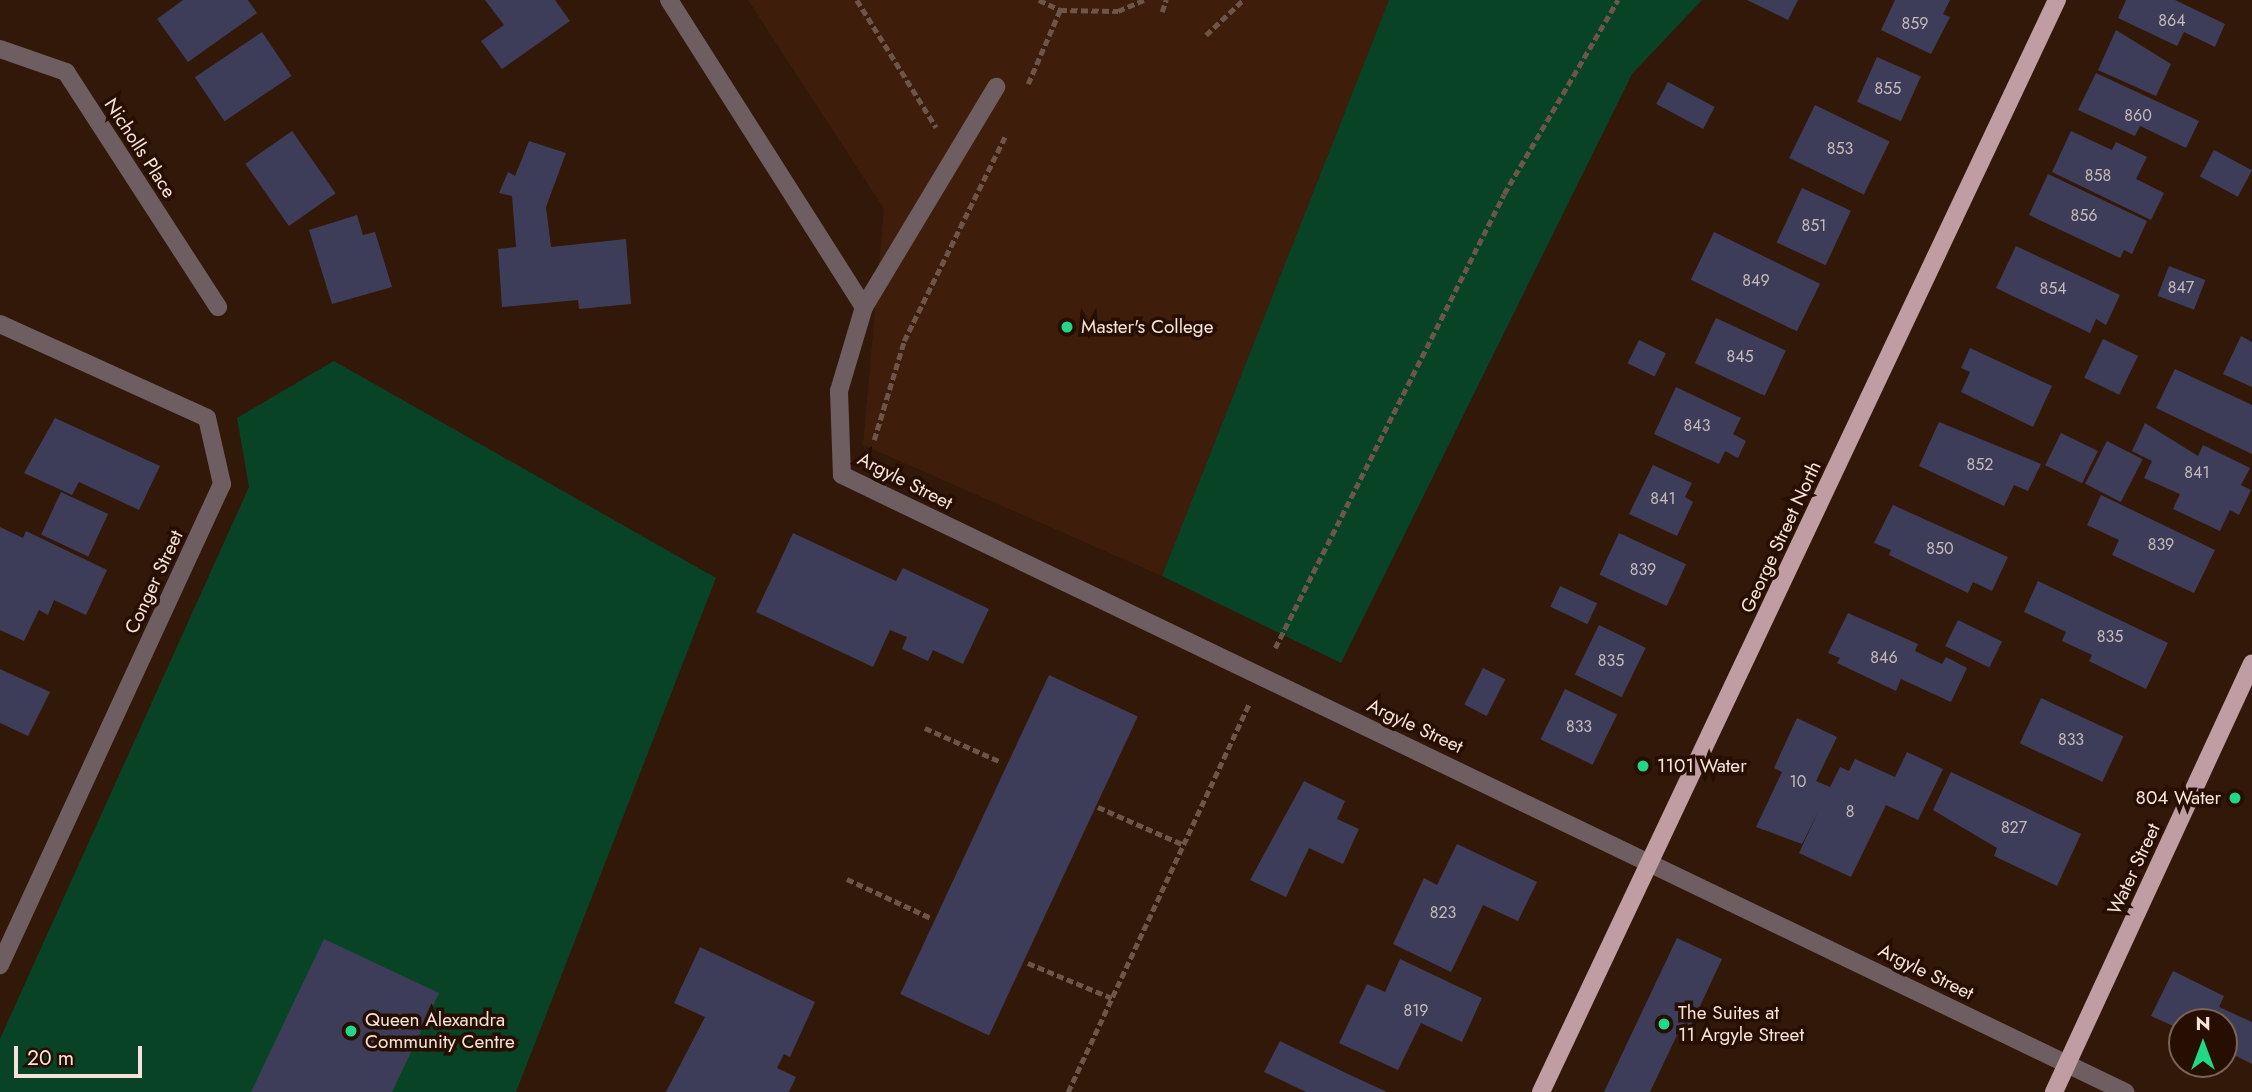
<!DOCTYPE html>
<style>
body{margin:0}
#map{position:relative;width:2252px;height:1092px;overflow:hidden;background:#311809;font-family:Jost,sans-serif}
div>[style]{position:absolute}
.built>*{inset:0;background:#3e1e0a}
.green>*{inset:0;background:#084326}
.building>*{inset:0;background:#3e3d59;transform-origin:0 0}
.path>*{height:4.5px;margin-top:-2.25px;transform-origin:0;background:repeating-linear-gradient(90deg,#6d5649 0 7px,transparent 0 10.5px)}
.minor>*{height:18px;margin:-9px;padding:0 9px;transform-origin:9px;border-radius:9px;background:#6f5e61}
.major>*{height:18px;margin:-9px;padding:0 9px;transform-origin:9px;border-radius:9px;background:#bf9da3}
.dots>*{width:19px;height:19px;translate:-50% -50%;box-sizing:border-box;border:4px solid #270e02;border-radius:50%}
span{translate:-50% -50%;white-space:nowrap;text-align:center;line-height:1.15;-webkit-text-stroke:7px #270e02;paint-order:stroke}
.number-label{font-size:16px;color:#c8baba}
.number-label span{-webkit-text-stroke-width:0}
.street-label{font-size:19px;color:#f6e3da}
.poi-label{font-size:19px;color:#f6e3da}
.left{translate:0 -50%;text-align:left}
.right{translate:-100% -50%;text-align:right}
.north{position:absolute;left:2168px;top:1008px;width:70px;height:70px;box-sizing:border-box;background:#270e02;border:2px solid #7a6358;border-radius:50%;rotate:0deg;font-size:19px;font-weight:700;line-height:28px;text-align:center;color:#f6e3da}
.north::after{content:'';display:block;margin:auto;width:24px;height:32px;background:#22d887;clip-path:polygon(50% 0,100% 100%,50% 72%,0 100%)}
.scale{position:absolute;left:14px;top:1046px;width:128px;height:32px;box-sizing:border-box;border:4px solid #f6e3da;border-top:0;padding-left:9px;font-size:21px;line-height:24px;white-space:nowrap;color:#f6e3da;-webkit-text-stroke:5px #270e02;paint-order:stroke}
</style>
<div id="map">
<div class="built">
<i style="clip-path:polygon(748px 0,1389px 0,1162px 576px,863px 445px,884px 209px)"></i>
</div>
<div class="green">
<i style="clip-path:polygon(1389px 0,1702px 0,1632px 74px,1341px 663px,1162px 576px)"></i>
<i style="clip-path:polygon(334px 361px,716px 578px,516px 1092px,0 1092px,0 1039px,249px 487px,237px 418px)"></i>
</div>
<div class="building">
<i style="clip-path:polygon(183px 0,248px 0,257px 13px,188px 62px,157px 19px)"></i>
<i style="clip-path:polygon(485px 0,555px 0,570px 21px,502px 69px,481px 41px,504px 25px)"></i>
<i style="clip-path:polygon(1747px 0,1798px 0,1788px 20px)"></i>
<i style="clip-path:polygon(1895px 0,1950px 0,1943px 14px,1950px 17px,1931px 54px,1881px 30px)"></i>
<i style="clip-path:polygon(2126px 0,2175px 0,2225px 24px,2215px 47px,2184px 32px,2177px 46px,2118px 18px)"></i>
<i style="clip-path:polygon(2116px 30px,2171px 64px,2156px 96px,2098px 70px)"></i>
<i style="left:262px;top:32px;width:53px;height:81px;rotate:56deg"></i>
<i style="left:1877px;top:57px;width:48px;height:49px;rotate:24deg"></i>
<i style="clip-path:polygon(2096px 73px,2199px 121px,2186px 148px,2140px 126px,2135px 136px,2078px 110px)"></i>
<i style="left:1668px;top:82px;width:53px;height:25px;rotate:28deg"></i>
<i style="left:1815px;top:105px;width:83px;height:59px;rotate:26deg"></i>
<i style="left:292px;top:131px;width:76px;height:57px;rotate:55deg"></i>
<i style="clip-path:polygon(2071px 131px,2112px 150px,2116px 142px,2147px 157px,2136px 179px,2164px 193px,2151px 220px,2052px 172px)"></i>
<i style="clip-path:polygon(529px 141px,566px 153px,546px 207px,551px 247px,626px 239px,631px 304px,579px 309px,578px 300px,502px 307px,498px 249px,516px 247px,512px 196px,499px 193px,508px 172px,515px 176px)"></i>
<i style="left:2214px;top:150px;width:43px;height:30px;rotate:28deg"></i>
<i style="clip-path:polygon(2048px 174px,2147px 221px,2132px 254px,2124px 250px,2120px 258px,2029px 215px)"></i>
<i style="left:1802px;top:188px;width:54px;height:60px;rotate:25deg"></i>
<i style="clip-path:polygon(357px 215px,363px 235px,375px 232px,392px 287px,332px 304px,309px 230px)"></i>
<i style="left:1714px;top:232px;width:118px;height:53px;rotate:26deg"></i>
<i style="clip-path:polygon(2016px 246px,2120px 295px,2106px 325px,2096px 319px,2090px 333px,1996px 288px)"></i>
<i style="left:2169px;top:266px;width:39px;height:32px;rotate:21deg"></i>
<i style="left:1716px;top:318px;width:77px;height:50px;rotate:25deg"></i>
<i style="clip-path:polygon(2241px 336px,2252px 342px,2252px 387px,2223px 374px)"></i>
<i style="left:2103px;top:339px;width:39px;height:43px;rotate:26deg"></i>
<i style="left:1639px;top:340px;width:30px;height:26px;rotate:26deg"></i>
<i style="clip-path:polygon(1970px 348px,2052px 386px,2033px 427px,1961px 392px,1970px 372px,1961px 368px)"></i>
<i style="clip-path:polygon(2175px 369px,2252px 405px,2252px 454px,2156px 408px)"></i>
<i style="clip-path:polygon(1676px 387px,1741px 418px,1733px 434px,1746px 441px,1738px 458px,1725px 451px,1719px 464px,1654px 434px)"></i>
<i style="clip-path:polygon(55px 418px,160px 466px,139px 510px,79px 482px,72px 495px,24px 473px)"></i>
<i style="clip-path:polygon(1939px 422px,2041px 464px,2028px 491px,2014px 485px,2004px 506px,1919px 466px)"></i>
<i style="clip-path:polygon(2145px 423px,2198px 456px,2203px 445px,2250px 468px,2241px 485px,2251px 490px,2239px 515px,2230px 510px,2220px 531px,2173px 509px,2180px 494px,2144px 478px,2152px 461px,2132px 451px)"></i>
<i style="left:2061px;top:433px;width:41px;height:36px;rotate:26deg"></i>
<i style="left:2107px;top:441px;width:40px;height:48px;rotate:27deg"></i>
<i style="clip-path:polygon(1653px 465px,1692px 483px,1685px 497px,1693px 502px,1677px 536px,1629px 514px)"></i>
<i style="left:61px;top:492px;width:52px;height:47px;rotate:25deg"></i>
<i style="clip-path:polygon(2101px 495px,2215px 550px,2194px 593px,2112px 555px,2119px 540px,2087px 525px)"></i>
<i style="clip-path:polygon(1893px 505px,2008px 557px,1992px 591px,1973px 582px,1968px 593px,1889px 555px,1891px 550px,1874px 543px)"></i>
<i style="clip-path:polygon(0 527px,23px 538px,26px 531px,107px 570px,86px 615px,54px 600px,48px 615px,39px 610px,24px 641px,0 630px)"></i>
<i style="clip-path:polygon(793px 533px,896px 581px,903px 568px,989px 609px,963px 664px,933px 650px,928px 661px,902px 649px,907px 637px,890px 630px,873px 667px,756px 612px)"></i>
<i style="left:1619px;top:533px;width:74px;height:46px;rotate:25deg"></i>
<i style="clip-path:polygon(2038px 581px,2168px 643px,2146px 689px,2089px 661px,2092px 655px,2062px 641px,2066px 632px,2024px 612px)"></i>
<i style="left:1560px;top:586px;width:41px;height:23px;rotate:25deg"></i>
<i style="clip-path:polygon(1848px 613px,1918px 644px,1915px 651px,1942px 664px,1946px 657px,1967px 668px,1951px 702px,1901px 679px,1896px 691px,1837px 663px,1840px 658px,1828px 653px)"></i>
<i style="left:1958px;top:620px;width:49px;height:29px;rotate:26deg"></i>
<i style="left:1599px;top:625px;width:52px;height:55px;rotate:26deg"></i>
<i style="left:1483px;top:668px;width:25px;height:41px;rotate:27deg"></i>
<i style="clip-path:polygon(0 669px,50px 692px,28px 736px,0 723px)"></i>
<i style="left:1049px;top:675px;width:98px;height:352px;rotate:25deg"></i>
<i style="left:1565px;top:689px;width:58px;height:56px;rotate:26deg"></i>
<i style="left:2041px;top:698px;width:91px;height:50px;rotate:25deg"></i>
<i style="clip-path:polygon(1797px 718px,1837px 737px,1816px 781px,1830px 787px,1840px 767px,1849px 771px,1855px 759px,1895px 777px,1907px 752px,1943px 769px,1918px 820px,1886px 805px,1851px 877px,1799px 853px,1818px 812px,1802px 844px,1756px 827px,1782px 772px,1774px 768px)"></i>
<i style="clip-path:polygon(1951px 772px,2081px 834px,2057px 886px,1994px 856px,1997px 848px,1933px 810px)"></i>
<i style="clip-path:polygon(1304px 781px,1345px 801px,1337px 819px,1359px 829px,1343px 864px,1309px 848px,1286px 897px,1250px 880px)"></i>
<i style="clip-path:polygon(1457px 844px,1537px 882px,1518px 921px,1483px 905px,1451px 972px,1393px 944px,1424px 878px,1437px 885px)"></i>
<i style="clip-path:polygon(1677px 938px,1722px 959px,1686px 1036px,1678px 1033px,1650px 1092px,1604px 1092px)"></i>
<i style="clip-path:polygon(324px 939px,439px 993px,392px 1092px,251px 1092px)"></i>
<i style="clip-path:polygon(700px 947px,815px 1002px,790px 1057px,784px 1054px,777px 1068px,796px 1077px,789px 1092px,666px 1092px,705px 1017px,674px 1003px)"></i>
<i style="clip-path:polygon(1400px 959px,1482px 998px,1462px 1042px,1421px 1023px,1398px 1070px,1339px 1043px,1367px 984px,1385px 992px)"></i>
<i style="clip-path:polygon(2173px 971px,2224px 996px,2219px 1007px,2252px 1022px,2252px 1064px,2224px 1050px,2224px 1022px,2182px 1022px,2182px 1030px,2151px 1016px)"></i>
<i style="clip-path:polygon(1280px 1041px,1348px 1074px,1387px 1092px,1306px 1092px,1264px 1072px)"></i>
</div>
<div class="path">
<i style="left:857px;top:0;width:150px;rotate:58.1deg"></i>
<i style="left:1039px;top:0;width:23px;rotate:25deg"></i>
<i style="left:1060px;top:10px;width:58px;rotate:1deg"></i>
<i style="left:1118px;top:11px;width:28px;rotate:-23deg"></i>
<i style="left:1162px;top:12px;width:13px;rotate:-72deg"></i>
<i style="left:1206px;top:35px;width:51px;rotate:-43.4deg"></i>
<i style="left:1028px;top:84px;width:81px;rotate:-66.6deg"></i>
<i style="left:874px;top:440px;width:103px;rotate:-73.1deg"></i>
<i style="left:904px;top:341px;width:228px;rotate:-63.7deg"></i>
<i style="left:1275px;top:648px;width:508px;rotate:-63.23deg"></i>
<i style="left:1504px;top:194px;width:225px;rotate:-59.6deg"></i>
<i style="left:925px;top:728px;width:81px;rotate:24deg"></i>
<i style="left:1098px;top:807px;width:94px;rotate:23.8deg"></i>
<i style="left:847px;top:879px;width:93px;rotate:24.9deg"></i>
<i style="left:1028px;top:963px;width:91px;rotate:22.6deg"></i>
<i style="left:1068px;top:1092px;width:428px;rotate:-65deg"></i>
</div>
<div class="minor">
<i style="left:669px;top:0;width:364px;rotate:57.6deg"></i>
<i style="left:864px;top:307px;width:88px;rotate:106.6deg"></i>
<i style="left:839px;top:391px;width:84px;rotate:88deg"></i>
<i style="left:842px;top:475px;width:1424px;rotate:25.68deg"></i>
<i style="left:0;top:49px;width:70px;rotate:19.2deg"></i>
<i style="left:66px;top:72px;width:280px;rotate:57.1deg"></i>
<i style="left:864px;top:307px;width:257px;rotate:-59deg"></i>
<i style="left:0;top:324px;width:227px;rotate:24.4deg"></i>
<i style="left:207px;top:418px;width:68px;rotate:77.2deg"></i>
<i style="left:222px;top:484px;width:530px;rotate:114.78deg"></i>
</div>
<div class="major">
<i style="left:1541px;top:1092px;width:1208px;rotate:-64.71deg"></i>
<i style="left:2054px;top:1092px;width:472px;rotate:-65.2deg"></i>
</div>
<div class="dots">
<i style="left:1067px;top:327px;background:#22d887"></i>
<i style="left:1643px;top:766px;background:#22d887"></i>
<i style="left:2235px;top:798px;background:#22d887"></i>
<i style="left:1664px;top:1024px;background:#22d887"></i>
<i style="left:351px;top:1031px;background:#22d887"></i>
</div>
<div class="number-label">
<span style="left:2172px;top:21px">864</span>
<span style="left:1915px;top:24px">859</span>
<span style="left:1888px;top:89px">855</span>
<span style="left:2138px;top:116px">860</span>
<span style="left:1840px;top:149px">853</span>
<span style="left:2098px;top:176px">858</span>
<span style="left:2084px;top:216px">856</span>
<span style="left:1814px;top:226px">851</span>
<span style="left:1756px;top:281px">849</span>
<span style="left:2181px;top:288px">847</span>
<span style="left:2053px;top:289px">854</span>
<span style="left:1740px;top:357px">845</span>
<span style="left:1697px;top:426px">843</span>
<span style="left:1980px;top:465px">852</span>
<span style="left:2197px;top:473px">841</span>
<span style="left:1663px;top:499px">841</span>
<span style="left:2161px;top:545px">839</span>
<span style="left:1940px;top:549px">850</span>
<span style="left:1643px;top:570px">839</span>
<span style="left:2110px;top:637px">835</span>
<span style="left:1884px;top:658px">846</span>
<span style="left:1611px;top:661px">835</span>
<span style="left:1579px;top:727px">833</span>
<span style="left:2071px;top:740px">833</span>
<span style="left:1798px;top:782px">10</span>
<span style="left:1850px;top:812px">8</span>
<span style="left:2014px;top:828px">827</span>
<span style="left:1443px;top:913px">823</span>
<span style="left:1416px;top:1011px">819</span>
</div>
<div class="street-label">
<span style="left:140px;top:148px;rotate:57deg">Nicholls Place</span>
<span style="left:905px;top:481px;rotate:27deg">Argyle Street</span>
<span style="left:1781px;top:537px;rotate:-65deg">George Street North</span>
<span style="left:154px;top:582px;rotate:-65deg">Conger Street</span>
<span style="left:1415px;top:726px;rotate:25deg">Argyle Street</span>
<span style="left:2134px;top:869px;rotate:-65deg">Water Street</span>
<span style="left:1926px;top:972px;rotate:26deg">Argyle Street</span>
</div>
<div class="poi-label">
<span class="left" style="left:1081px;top:327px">Master's College</span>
<span class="left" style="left:1657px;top:766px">1101 Water</span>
<span class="right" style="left:2221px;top:798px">804 Water</span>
<span class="left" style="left:1678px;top:1024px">The Suites at<br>11 Argyle Street</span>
<span class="left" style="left:365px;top:1031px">Queen Alexandra<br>Community Centre</span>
</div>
<div class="north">N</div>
<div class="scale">20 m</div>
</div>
